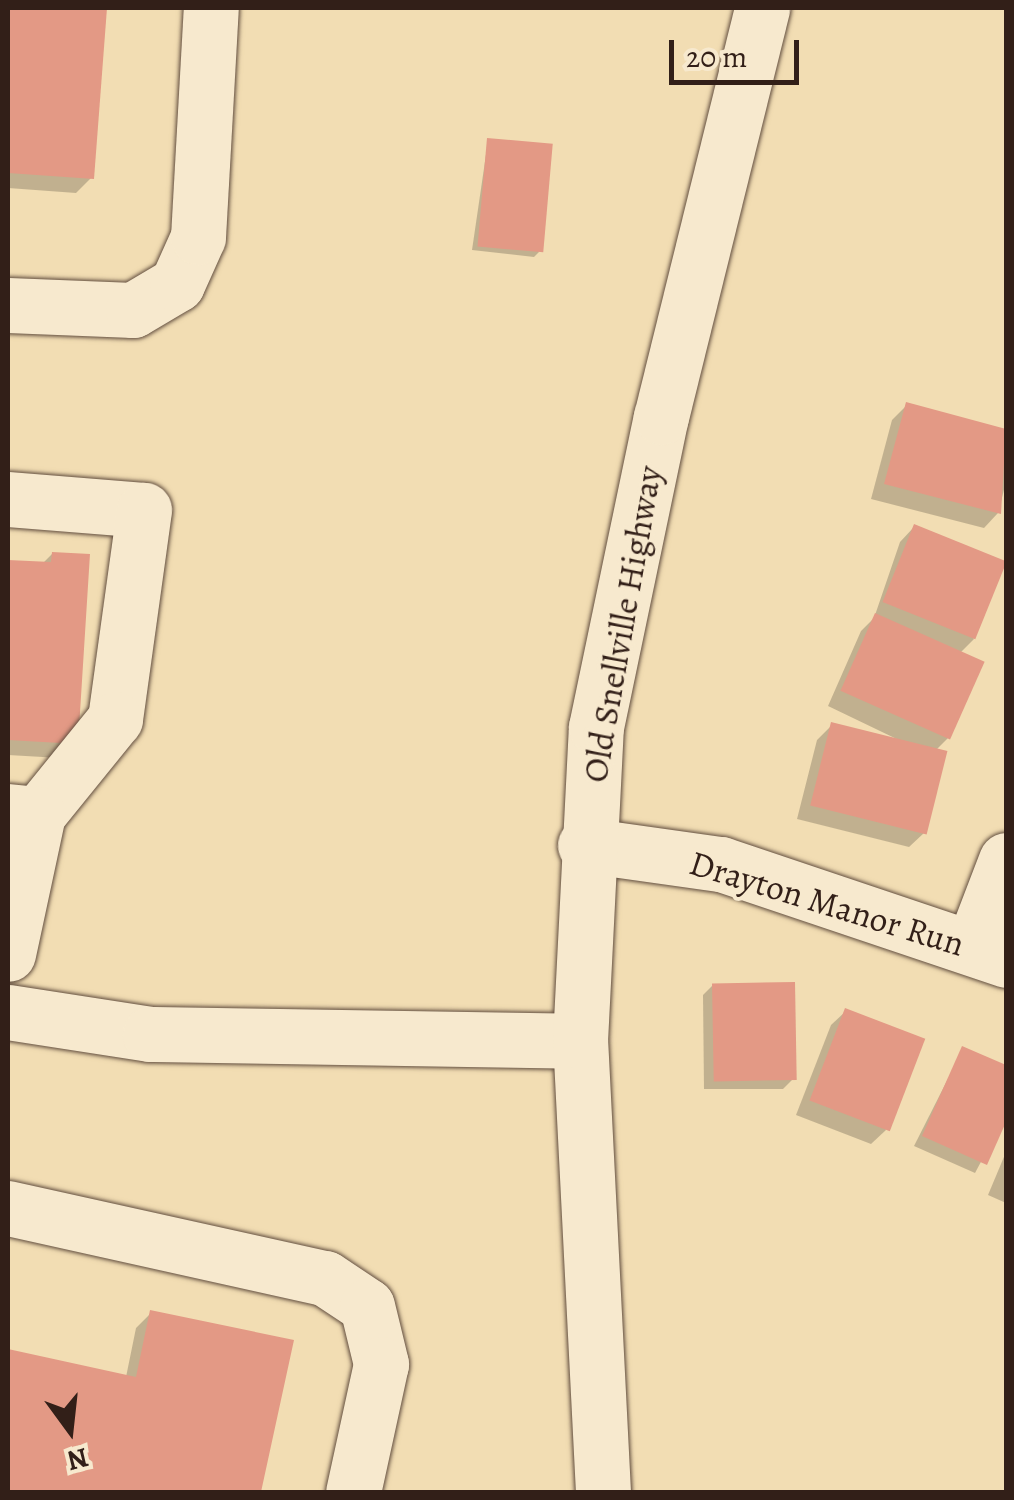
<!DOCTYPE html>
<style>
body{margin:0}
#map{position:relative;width:1014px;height:1500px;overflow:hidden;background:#f2ddb3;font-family:Alegreya,serif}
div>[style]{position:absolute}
.shadow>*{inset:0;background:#0003}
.building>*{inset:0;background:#e39985;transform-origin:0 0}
.roads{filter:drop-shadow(0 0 2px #624e3f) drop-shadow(0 0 2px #624e3f)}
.minor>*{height:55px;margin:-27.5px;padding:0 27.5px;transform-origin:27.5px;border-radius:27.5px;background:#f7e9ce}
span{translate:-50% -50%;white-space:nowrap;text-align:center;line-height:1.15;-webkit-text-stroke:8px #f7e9ce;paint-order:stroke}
.street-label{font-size:35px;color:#321f18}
.frame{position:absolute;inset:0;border:10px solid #321f18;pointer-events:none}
.north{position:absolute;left:20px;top:1380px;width:100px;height:100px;-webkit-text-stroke:8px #f7e9ce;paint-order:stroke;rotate:165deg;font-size:28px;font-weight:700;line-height:40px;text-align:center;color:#321f18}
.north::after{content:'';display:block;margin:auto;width:35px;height:45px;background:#321f18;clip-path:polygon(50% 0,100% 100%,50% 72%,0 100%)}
.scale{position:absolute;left:669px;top:40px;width:130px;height:45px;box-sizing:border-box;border:5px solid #321f18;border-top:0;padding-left:12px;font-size:30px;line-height:35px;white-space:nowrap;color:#321f18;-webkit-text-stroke:8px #f7e9ce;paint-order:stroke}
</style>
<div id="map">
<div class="shadow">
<i style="clip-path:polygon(8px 8px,105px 8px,91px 178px,76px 193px,8px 188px)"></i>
<i style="clip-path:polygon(488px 141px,539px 252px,534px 257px,472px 250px)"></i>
<i style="clip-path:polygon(907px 405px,1006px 431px,1006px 482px,998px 513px,984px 528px,871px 499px,892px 420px)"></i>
<i style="clip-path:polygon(914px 527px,974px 639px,960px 653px,948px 738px,935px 751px,924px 833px,909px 847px,797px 819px,817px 740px,832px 725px,905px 743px,828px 706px,861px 631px,874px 618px,900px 542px)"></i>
<i style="clip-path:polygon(52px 554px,75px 743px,60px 758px,8px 755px,8px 562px,42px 564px)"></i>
<i style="clip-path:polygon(713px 985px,793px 1079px,783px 1089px,704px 1089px,703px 995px)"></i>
<i style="clip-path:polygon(846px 1011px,886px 1130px,871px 1144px,796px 1115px,831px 1025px)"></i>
<i style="clip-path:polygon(963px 1049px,1006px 1068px,1006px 1115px,975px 1173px,914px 1146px)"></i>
<i style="clip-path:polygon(1006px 1152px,1006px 1203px,988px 1195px)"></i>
<i style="clip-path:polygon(151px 1313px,291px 1342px,259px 1492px,8px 1492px,8px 1352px,126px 1377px,136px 1328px)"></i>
</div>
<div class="building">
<i style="clip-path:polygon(8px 8px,107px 8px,94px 179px,8px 173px)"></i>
<i style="left:487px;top:138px;width:66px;height:109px;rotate:5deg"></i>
<i style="clip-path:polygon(906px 402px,1006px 429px,1001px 514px,884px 484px)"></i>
<i style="left:914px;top:524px;width:100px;height:84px;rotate:22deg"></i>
<i style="clip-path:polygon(52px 552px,90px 554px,78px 744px,8px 740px,8px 560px,51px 562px)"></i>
<i style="left:875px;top:613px;width:120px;height:85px;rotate:24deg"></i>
<i style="left:831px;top:722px;width:120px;height:86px;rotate:14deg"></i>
<i style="left:795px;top:982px;width:98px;height:83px;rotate:89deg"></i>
<i style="left:845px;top:1008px;width:86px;height:99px;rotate:21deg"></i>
<i style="clip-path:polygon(962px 1046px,1006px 1065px,1006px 1122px,987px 1165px,922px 1136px)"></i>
<i style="clip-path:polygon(150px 1310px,294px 1340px,261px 1492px,8px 1492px,8px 1349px,136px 1377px)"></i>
</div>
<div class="roads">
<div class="minor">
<i style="left:8px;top:305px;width:125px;rotate:2.3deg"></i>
<i style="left:133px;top:310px;width:51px;rotate:-30.6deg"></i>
<i style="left:177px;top:284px;width:51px;rotate:-65.9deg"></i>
<i style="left:198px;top:237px;width:229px;rotate:-86.8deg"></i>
<i style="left:8px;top:499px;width:136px;rotate:4.6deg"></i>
<i style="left:144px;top:510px;width:211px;rotate:97.9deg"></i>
<i style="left:115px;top:719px;width:122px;rotate:129deg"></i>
<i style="left:8px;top:811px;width:30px;rotate:6deg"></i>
<i style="left:38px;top:814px;width:143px;rotate:102.1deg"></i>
<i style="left:585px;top:845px;width:137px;rotate:8deg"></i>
<i style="left:721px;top:864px;width:301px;rotate:18.6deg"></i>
<i style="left:973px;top:946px;width:92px;rotate:-69deg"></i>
<i style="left:8px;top:1012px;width:144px;rotate:8.8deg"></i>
<i style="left:150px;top:1034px;width:430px;rotate:0.9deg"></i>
<i style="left:8px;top:1208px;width:325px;rotate:12.5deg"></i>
<i style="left:325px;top:1278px;width:50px;rotate:33.7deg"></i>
<i style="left:367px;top:1306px;width:60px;rotate:76.4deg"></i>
<i style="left:381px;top:1364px;width:131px;rotate:102.3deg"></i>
<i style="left:603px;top:1492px;width:452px;rotate:-92.9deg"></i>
<i style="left:580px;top:1041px;width:314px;rotate:-87.1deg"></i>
<i style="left:596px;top:727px;width:317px;rotate:-78.2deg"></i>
<i style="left:661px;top:417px;width:421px;rotate:-76.1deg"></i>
</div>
</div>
<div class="street-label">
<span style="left:622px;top:624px;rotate:-80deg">Old Snellville Highway</span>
<span style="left:827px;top:903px;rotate:17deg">Drayton Manor Run</span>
</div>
<div class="frame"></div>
<div class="north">N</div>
<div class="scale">20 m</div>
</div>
